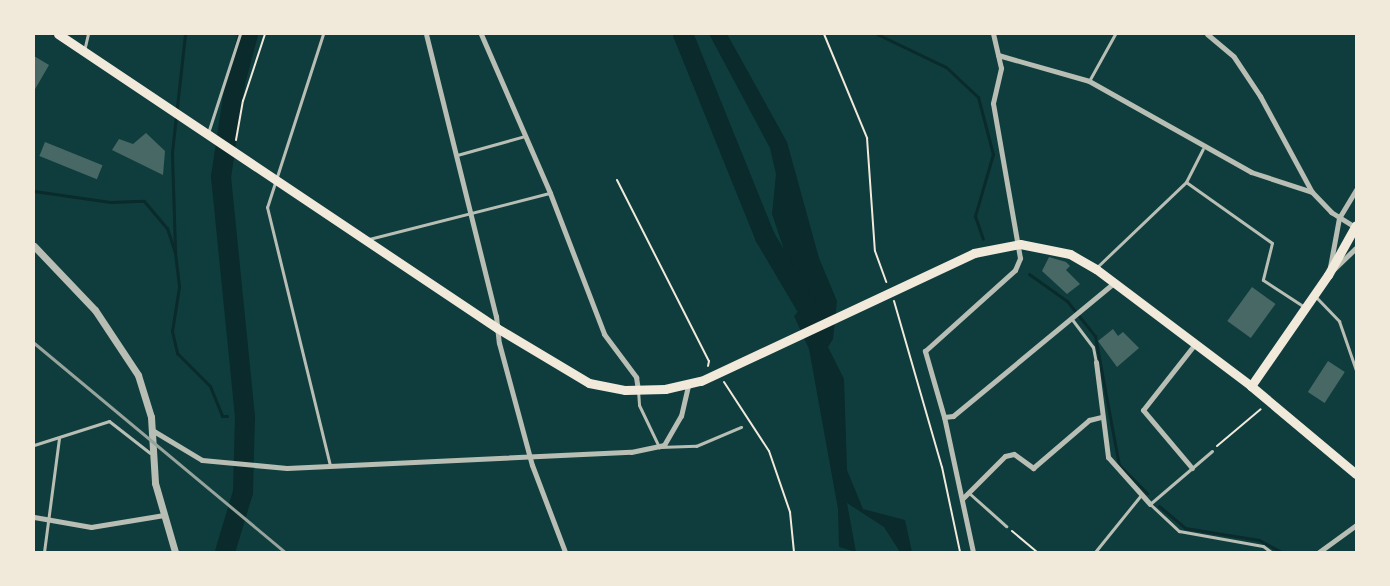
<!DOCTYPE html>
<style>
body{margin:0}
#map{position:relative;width:1390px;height:586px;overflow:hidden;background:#0f3d3e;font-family:"Varela Round",sans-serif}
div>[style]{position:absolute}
.water>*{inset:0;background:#0a2a2b}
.stream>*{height:3px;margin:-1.5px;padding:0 1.5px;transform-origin:1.5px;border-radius:1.5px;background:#0a2a2b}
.river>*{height:20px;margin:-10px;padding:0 10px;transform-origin:10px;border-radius:10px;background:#0a2a2b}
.building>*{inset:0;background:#486865;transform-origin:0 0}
.path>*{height:2px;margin:-1px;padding:0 1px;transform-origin:1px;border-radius:1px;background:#f1e9da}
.service>*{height:3px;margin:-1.5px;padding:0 1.5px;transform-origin:1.5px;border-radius:1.5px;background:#b8beb3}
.minor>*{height:5px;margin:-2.5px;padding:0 2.5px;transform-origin:2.5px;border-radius:2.5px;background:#b8beb3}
.tertiary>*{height:7px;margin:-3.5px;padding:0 3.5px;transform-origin:3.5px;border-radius:3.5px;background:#b8beb3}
.secondary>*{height:9px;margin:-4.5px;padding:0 4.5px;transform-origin:4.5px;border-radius:4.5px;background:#f1e9da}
.primary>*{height:9px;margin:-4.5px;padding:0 4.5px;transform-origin:4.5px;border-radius:4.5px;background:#f1e9da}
.rail>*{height:3px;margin:-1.5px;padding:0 1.5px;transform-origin:1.5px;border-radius:1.5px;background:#97a49c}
span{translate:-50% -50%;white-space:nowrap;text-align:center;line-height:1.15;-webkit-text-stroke:4.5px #f1e9da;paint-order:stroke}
.frame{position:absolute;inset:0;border:35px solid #f1e9da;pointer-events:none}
</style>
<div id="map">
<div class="water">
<i style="clip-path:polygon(709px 34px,727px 34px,787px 142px,819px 258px,837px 301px,833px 339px,828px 347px,844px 379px,847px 470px,863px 509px,905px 520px,912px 552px,900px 552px,884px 527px,847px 503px,856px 552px,839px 547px,838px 509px,809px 349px,794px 316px,803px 306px,772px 214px,776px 174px,770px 148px)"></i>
</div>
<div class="stream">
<i style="left:877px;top:34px;width:76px;rotate:25.6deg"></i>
<i style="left:946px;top:67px;width:44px;rotate:43.2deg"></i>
<i style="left:978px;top:97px;width:59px;rotate:75.3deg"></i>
<i style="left:993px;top:154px;width:65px;rotate:106.2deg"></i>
<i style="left:975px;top:216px;width:24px;rotate:71deg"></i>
<i style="left:34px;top:191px;width:77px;rotate:8.2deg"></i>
<i style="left:110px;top:202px;width:34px;rotate:-2deg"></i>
<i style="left:144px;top:201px;width:35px;rotate:50deg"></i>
<i style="left:167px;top:228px;width:26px;rotate:72deg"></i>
<i style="left:175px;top:253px;width:34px;rotate:83deg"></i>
<i style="left:179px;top:287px;width:45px;rotate:99deg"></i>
<i style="left:172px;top:331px;width:23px;rotate:77deg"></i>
<i style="left:177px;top:353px;width:47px;rotate:45deg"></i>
<i style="left:210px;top:386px;width:32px;rotate:68deg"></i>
<i style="left:222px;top:416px;width:5px"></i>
<i style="left:175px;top:250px;width:98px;rotate:-91.8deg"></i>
<i style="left:172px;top:152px;width:119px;rotate:-83.7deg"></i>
<i style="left:1029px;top:274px;width:47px;rotate:35.4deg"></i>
<i style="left:1067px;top:301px;width:45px;rotate:51.3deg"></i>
<i style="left:1095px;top:336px;width:131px;rotate:79.5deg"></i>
<i style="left:1119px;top:465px;width:40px;rotate:45deg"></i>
<i style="left:1159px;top:506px;width:34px;rotate:40deg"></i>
<i style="left:1185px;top:528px;width:75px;rotate:9.2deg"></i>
<i style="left:1259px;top:540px;width:26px;rotate:28deg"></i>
</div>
<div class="river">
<i style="left:683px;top:34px;width:219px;rotate:68deg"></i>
<i style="left:765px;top:237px;width:96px;rotate:59.4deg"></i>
<i style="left:225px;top:552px;width:63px;rotate:-73.3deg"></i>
<i style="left:243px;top:492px;width:75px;rotate:-88.5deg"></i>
<i style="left:245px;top:417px;width:241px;rotate:-95.7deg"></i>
<i style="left:221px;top:177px;width:95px;rotate:-81.5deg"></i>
<i style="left:235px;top:83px;width:51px;rotate:-75.1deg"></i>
</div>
<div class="building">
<i style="clip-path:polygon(34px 56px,49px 65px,34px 91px)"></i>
<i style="clip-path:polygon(146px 133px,165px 151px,163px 175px,112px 150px,119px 139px,133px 144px)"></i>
<i style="left:45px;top:142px;width:62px;height:15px;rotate:22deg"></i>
<i style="clip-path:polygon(1049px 257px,1066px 262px,1070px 266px,1066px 270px,1080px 284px,1067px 294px,1042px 271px)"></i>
<i style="left:1252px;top:287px;width:29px;height:42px;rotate:36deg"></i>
<i style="clip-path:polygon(1113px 329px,1118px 336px,1123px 332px,1139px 348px,1117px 367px,1098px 341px)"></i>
<i style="left:1328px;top:361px;width:20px;height:37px;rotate:33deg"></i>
</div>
<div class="path">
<i style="left:824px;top:34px;width:113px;rotate:67.5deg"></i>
<i style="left:867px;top:138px;width:113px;rotate:86deg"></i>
<i style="left:875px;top:251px;width:33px;rotate:70deg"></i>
<i style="left:236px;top:140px;width:40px;rotate:-80deg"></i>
<i style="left:243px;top:101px;width:71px;rotate:-71.8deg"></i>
<i style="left:617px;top:180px;width:203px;rotate:63.1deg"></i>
<i style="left:709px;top:361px;width:5px;rotate:101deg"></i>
<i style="left:894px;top:301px;width:173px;rotate:73.9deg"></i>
<i style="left:942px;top:467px;width:87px;rotate:78deg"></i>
<i style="left:724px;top:382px;width:82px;rotate:56.9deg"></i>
<i style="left:769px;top:451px;width:65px;rotate:71deg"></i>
<i style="left:790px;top:512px;width:40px;rotate:84.3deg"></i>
<i style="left:1217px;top:446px;width:57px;rotate:-40.1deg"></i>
<i style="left:1012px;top:531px;width:33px;rotate:40deg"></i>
</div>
<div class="service">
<i style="left:323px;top:34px;width:182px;rotate:107.9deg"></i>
<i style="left:267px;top:207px;width:267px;rotate:76.3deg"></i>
<i style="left:84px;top:51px;width:17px;rotate:-77deg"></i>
<i style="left:1089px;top:81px;width:54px;rotate:-61deg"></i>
<i style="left:208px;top:133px;width:104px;rotate:-72.1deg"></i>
<i style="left:457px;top:155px;width:71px;rotate:-15.6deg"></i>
<i style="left:1186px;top:182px;width:105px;rotate:35.3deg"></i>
<i style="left:1272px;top:243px;width:38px;rotate:104deg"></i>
<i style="left:1263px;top:280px;width:48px;rotate:33deg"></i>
<i style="left:369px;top:239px;width:187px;rotate:-14.3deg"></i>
<i style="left:1096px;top:268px;width:124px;rotate:-43.7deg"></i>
<i style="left:1186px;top:182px;width:37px;rotate:-63deg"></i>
<i style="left:1315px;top:296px;width:35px;rotate:46deg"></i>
<i style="left:1339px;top:321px;width:52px;rotate:70.9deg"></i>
<i style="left:1071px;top:318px;width:36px;rotate:53deg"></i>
<i style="left:1093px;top:347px;width:15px;rotate:79deg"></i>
<i style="left:638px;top:390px;width:15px;rotate:86deg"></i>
<i style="left:639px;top:405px;width:47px;rotate:64.5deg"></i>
<i style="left:659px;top:447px;width:37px;rotate:-2deg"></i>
<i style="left:696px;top:446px;width:49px;rotate:-22.9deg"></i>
<i style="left:34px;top:445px;width:79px;rotate:-17.7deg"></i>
<i style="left:109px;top:421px;width:52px;rotate:38deg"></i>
<i style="left:1212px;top:451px;width:82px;rotate:139.5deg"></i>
<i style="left:1150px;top:504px;width:40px;rotate:43deg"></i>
<i style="left:1179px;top:531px;width:85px;rotate:10.1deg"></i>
<i style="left:1263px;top:546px;width:10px;rotate:37deg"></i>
<i style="left:969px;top:493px;width:50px;rotate:41.7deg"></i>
<i style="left:44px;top:552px;width:115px;rotate:-82.5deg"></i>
<i style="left:1095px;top:552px;width:73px;rotate:-51.1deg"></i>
</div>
<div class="minor">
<i style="left:426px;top:34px;width:291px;rotate:76.1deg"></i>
<i style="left:496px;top:316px;width:27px;rotate:84deg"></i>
<i style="left:499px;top:343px;width:126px;rotate:74.9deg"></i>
<i style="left:532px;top:465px;width:93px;rotate:69.2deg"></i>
<i style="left:481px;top:34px;width:173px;rotate:66.5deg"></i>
<i style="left:550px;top:193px;width:151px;rotate:69deg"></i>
<i style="left:604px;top:334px;width:54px;rotate:53.3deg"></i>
<i style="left:636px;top:377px;width:13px;rotate:81deg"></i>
<i style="left:1207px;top:34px;width:35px;rotate:40deg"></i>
<i style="left:1234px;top:57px;width:47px;rotate:56.3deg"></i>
<i style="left:1260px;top:96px;width:109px;rotate:61.6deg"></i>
<i style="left:1312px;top:192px;width:28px;rotate:46deg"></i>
<i style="left:1331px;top:212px;width:28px;rotate:32deg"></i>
<i style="left:998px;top:55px;width:95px;rotate:15.9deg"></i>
<i style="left:1089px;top:81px;width:186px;rotate:29.3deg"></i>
<i style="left:1251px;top:172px;width:64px;rotate:18.2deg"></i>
<i style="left:1330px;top:267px;width:50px;rotate:-79.6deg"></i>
<i style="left:1339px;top:218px;width:33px;rotate:-59deg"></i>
<i style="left:1334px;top:269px;width:30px;rotate:-44deg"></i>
<i style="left:1096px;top:362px;width:96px;rotate:82.8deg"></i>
<i style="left:1108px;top:457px;width:63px;rotate:48.2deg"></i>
<i style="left:944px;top:417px;width:9px;rotate:-6deg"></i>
<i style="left:953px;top:416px;width:209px;rotate:-39.6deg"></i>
<i style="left:152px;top:430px;width:58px;rotate:31deg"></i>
<i style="left:202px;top:460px;width:85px;rotate:5.4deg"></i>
<i style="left:287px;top:468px;width:344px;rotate:-2.7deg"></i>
<i style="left:631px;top:452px;width:34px;rotate:-12deg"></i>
<i style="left:664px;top:445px;width:34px;rotate:-60deg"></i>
<i style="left:681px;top:416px;width:32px;rotate:-77deg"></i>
<i style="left:1192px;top:468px;width:76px;rotate:-130.2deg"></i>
<i style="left:1143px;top:410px;width:84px;rotate:-51.8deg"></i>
<i style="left:963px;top:498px;width:59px;rotate:-45deg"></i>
<i style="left:1005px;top:456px;width:9px;rotate:-13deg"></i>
<i style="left:1014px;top:454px;width:24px;rotate:36deg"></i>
<i style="left:1033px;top:468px;width:74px;rotate:-40.6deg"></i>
<i style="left:1089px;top:420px;width:12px;rotate:-14deg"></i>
<i style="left:34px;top:517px;width:58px;rotate:10deg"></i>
<i style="left:91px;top:527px;width:74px;rotate:-9.3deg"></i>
<i style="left:973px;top:552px;width:138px;rotate:-102.1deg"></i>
<i style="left:944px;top:417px;width:69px;rotate:-106.1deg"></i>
<i style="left:925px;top:351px;width:121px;rotate:-42deg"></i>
<i style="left:1015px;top:270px;width:13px;rotate:-67deg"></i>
<i style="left:1020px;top:258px;width:157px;rotate:-99.9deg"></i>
<i style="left:993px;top:103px;width:36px;rotate:-77deg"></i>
<i style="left:1001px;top:68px;width:35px;rotate:-103deg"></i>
<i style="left:1319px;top:552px;width:46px;rotate:-36.1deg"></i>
</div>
<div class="tertiary">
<i style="left:34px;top:246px;width:88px;rotate:46.4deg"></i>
<i style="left:95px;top:310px;width:78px;rotate:56.5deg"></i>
<i style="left:138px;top:375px;width:44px;rotate:72.8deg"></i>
<i style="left:151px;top:417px;width:66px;rotate:86.5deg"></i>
<i style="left:155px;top:483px;width:72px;rotate:73.8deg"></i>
</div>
<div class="secondary">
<i style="left:1251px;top:386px;width:135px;rotate:-55.3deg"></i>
<i style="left:1328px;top:275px;width:57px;rotate:-60.8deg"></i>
</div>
<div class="primary">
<i style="left:58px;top:34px;width:528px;rotate:33.81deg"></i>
<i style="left:497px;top:328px;width:107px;rotate:30.9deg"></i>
<i style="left:589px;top:383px;width:37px;rotate:11deg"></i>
<i style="left:625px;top:390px;width:40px;rotate:-1.4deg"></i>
<i style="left:665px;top:389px;width:37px;rotate:-13deg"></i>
<i style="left:701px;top:381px;width:302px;rotate:-25.1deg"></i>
<i style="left:974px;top:253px;width:47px;rotate:-11.1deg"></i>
<i style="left:1020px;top:244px;width:51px;rotate:11.3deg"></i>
<i style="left:1070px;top:254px;width:30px;rotate:30deg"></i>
<i style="left:1096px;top:269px;width:194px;rotate:37deg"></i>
<i style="left:1251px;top:386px;width:137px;rotate:40deg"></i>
</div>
<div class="rail">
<i style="left:34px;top:343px;width:327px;rotate:39.8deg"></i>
</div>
<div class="frame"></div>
</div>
